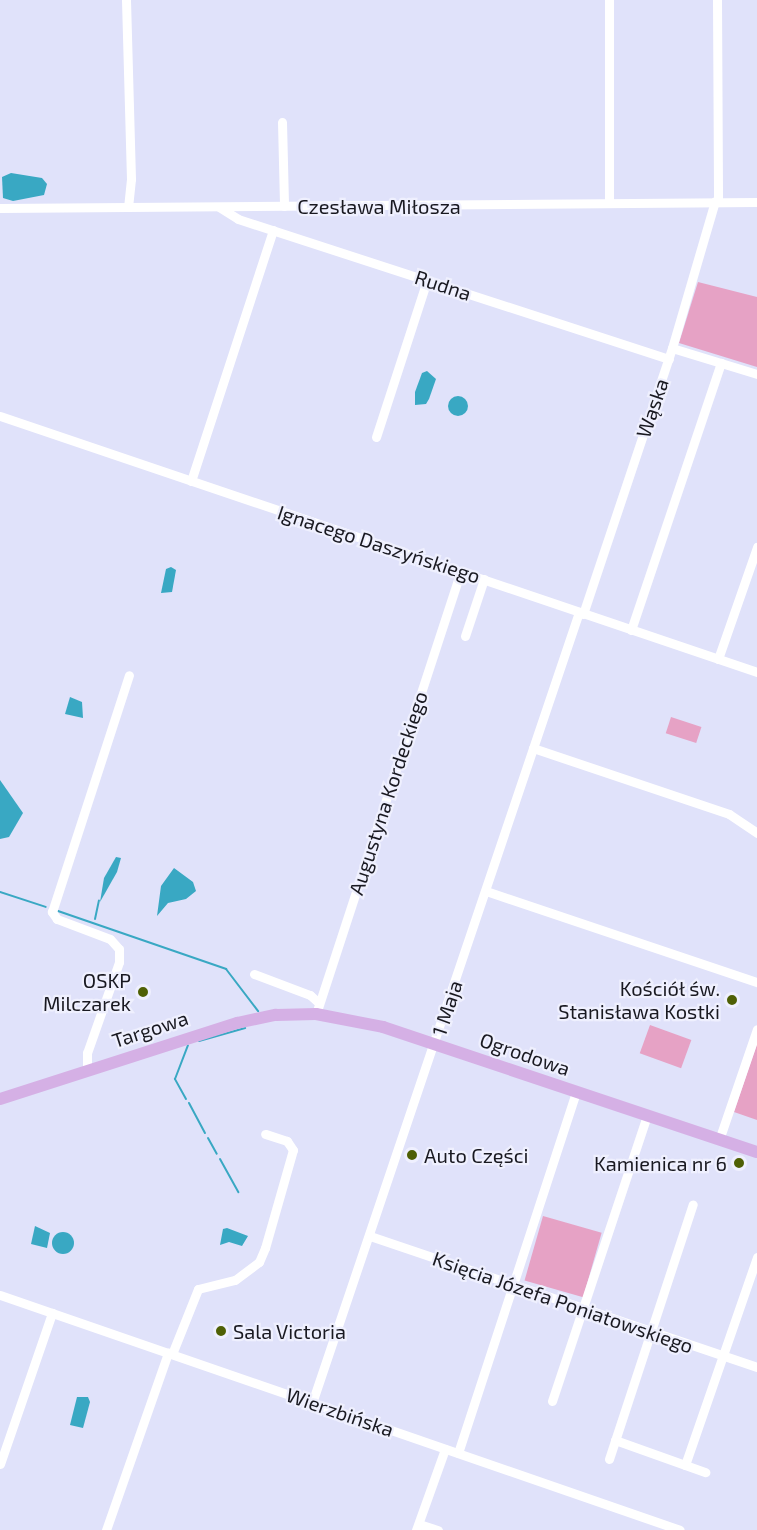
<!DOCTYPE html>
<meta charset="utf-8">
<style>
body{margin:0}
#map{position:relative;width:757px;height:1530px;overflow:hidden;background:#e0e2fa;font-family:"Exo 2",sans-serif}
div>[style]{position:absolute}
.green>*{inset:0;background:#e6a2c5;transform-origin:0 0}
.water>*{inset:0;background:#39a8c3}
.round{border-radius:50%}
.stream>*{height:2px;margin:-1px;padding:0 1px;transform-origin:1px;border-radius:1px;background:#39a8c3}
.minor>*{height:9px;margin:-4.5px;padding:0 4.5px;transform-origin:4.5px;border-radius:4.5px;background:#fff}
.major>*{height:12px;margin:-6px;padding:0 6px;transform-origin:6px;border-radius:6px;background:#d5b0e5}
.dots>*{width:16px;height:16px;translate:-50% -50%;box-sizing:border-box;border:3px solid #eff0fe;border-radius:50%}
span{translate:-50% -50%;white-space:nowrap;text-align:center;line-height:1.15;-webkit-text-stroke:4.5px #eff0fe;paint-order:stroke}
.street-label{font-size:20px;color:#191921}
.poi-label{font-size:20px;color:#191921}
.right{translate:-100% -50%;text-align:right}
.left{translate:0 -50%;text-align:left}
</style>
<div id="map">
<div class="green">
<i style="clip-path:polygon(698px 282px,757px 297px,757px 367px,679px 343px)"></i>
<i style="left:671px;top:717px;width:32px;height:17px;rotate:18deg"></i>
<i style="left:650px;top:1025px;width:44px;height:30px;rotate:20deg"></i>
<i style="clip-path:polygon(757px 1044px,757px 1120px,734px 1112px)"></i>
<i style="left:543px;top:1216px;width:61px;height:67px;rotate:16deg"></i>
</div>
<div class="water">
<i style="clip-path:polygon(11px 173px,42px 178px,47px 184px,44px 195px,13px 201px,3px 198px,2px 177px)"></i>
<i style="clip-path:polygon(427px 371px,436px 379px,429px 399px,426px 404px,415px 405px,415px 392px,422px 373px)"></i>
<i class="round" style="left:448px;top:396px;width:20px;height:20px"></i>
<i style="clip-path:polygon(171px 567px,176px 570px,172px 592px,161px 593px,166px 569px)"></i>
<i style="clip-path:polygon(70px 697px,82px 702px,83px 718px,65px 714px)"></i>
<i style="clip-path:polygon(0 780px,23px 813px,9px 837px,0 839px)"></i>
<i style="clip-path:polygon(116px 857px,121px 858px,117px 872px,100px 902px,104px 878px)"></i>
<i style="clip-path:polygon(174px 868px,193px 882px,196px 891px,186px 899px,168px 903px,157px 916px,161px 886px)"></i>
<i style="clip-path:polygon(35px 1226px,50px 1233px,47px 1248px,31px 1244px)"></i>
<i style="clip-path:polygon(227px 1228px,248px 1236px,242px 1246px,229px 1242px,220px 1245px,223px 1229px)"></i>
<i class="round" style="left:52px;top:1232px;width:22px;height:22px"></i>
<i style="clip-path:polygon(77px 1397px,88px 1397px,90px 1402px,83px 1428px,70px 1425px)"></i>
</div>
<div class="stream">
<i style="left:0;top:892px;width:48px;rotate:18.1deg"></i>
<i style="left:58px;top:911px;width:178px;rotate:19deg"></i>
<i style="left:226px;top:969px;width:53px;rotate:52.7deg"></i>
<i style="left:95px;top:919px;width:19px;rotate:-78deg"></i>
<i style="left:199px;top:1041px;width:48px;rotate:-15.8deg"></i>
<i style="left:186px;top:1099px;width:23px;rotate:-119deg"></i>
<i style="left:175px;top:1079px;width:36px;rotate:-69deg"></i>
<i style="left:189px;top:1103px;width:34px;rotate:62deg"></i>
<i style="left:208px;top:1138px;width:18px;rotate:61deg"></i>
<i style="left:220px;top:1159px;width:38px;rotate:61deg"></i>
</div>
<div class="minor">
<i style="left:126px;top:0;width:179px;rotate:88.4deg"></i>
<i style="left:131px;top:179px;width:27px;rotate:96deg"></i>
<i style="left:609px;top:0;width:202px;rotate:90deg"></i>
<i style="left:717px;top:0;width:201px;rotate:89.7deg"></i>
<i style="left:282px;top:122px;width:84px;rotate:88.6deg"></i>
<i style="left:219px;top:207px;width:22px;rotate:32deg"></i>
<i style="left:238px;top:219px;width:453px;rotate:18deg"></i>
<i style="left:0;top:208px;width:757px;rotate:-0.45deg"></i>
<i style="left:672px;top:348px;width:89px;rotate:17deg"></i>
<i style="left:0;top:416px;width:799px;rotate:18.68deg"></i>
<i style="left:376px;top:437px;width:165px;rotate:-72deg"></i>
<i style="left:191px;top:481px;width:264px;rotate:-71.9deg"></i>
<i style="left:583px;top:614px;width:280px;rotate:-71.5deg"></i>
<i style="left:672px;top:348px;width:153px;rotate:-73.7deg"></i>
<i style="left:631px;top:630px;width:282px;rotate:-71.4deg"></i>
<i style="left:465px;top:636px;width:60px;rotate:-71.6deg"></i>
<i style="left:718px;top:659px;width:119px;rotate:-70.8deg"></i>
<i style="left:533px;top:748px;width:207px;rotate:18.6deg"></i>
<i style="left:729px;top:814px;width:34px;rotate:34deg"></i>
<i style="left:486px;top:891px;width:286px;rotate:18.6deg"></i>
<i style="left:254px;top:974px;width:60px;rotate:20.6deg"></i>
<i style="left:310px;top:995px;width:12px;rotate:42deg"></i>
<i style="left:316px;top:1014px;width:466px;rotate:-71.9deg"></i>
<i style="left:87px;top:1070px;width:17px;rotate:-90deg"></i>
<i style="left:87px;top:1053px;width:96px;rotate:-70.6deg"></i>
<i style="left:119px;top:962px;width:13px;rotate:-90deg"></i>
<i style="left:119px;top:949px;width:13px;rotate:-132deg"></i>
<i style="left:110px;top:939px;width:57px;rotate:-159.3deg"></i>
<i style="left:57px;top:919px;width:9px;rotate:-126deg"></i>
<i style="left:52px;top:912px;width:249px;rotate:-72deg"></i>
<i style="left:719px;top:1140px;width:117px;rotate:-71.1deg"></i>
<i style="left:370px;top:1236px;width:409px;rotate:18.7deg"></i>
<i style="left:0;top:1295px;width:719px;rotate:19.06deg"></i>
<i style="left:172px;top:1354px;width:70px;rotate:-68.2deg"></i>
<i style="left:198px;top:1289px;width:38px;rotate:-14deg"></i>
<i style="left:235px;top:1280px;width:30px;rotate:-37deg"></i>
<i style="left:259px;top:1262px;width:15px;rotate:-67deg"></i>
<i style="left:265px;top:1248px;width:102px;rotate:-74.1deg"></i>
<i style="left:293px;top:1150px;width:11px;rotate:-124deg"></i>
<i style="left:287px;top:1141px;width:23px;rotate:-162deg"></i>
<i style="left:552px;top:1401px;width:301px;rotate:-71.6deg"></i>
<i style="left:312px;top:1403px;width:835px;rotate:-71.35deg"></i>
<i style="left:615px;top:1440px;width:96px;rotate:19.6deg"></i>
<i style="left:458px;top:1453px;width:380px;rotate:-71.9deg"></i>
<i style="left:609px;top:1459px;width:268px;rotate:-71.8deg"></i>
<i style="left:0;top:1464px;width:160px;rotate:-71deg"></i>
<i style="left:685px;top:1465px;width:220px;rotate:-70.9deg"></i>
<i style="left:419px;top:1524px;width:20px;rotate:18deg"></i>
<i style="left:106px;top:1530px;width:188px;rotate:-70.7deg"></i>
<i style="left:416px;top:1530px;width:86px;rotate:-70.3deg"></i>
</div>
<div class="major">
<i style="left:0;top:1099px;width:249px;rotate:-17.8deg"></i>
<i style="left:237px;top:1023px;width:40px;rotate:-12deg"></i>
<i style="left:276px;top:1015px;width:40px;rotate:-1.4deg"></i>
<i style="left:316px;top:1014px;width:68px;rotate:11deg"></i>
<i style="left:383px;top:1027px;width:394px;rotate:18.5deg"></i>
</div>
<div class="dots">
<i style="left:143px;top:992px;background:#4f6005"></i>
<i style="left:732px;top:1000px;background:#4f6005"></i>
<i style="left:412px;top:1155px;background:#4f6005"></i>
<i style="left:739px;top:1163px;background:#4f6005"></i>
<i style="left:221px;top:1331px;background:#4f6005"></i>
</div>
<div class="street-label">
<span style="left:379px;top:206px">Czesława Miłosza</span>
<span style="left:443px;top:285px;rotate:18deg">Rudna</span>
<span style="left:652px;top:408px;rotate:-71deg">Wąska</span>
<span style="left:379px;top:544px;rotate:18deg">Ignacego Daszyńskiego</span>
<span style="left:388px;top:793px;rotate:-72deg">Augustyna Kordeckiego</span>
<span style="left:447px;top:1008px;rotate:-72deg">1 Maja</span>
<span style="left:150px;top:1029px;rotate:-18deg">Targowa</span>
<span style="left:525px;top:1054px;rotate:19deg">Ogrodowa</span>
<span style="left:563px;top:1302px;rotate:19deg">Księcia Józefa Poniatowskiego</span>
<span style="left:340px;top:1412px;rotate:19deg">Wierzbińska</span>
</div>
<div class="poi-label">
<span class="right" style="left:131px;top:992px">OSKP<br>Milczarek</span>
<span class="right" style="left:720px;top:1000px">Kościół św.<br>Stanisława Kostki</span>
<span class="left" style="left:424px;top:1155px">Auto Części</span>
<span class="right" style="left:727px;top:1163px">Kamienica nr 6</span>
<span class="left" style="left:233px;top:1331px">Sala Victoria</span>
</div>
</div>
